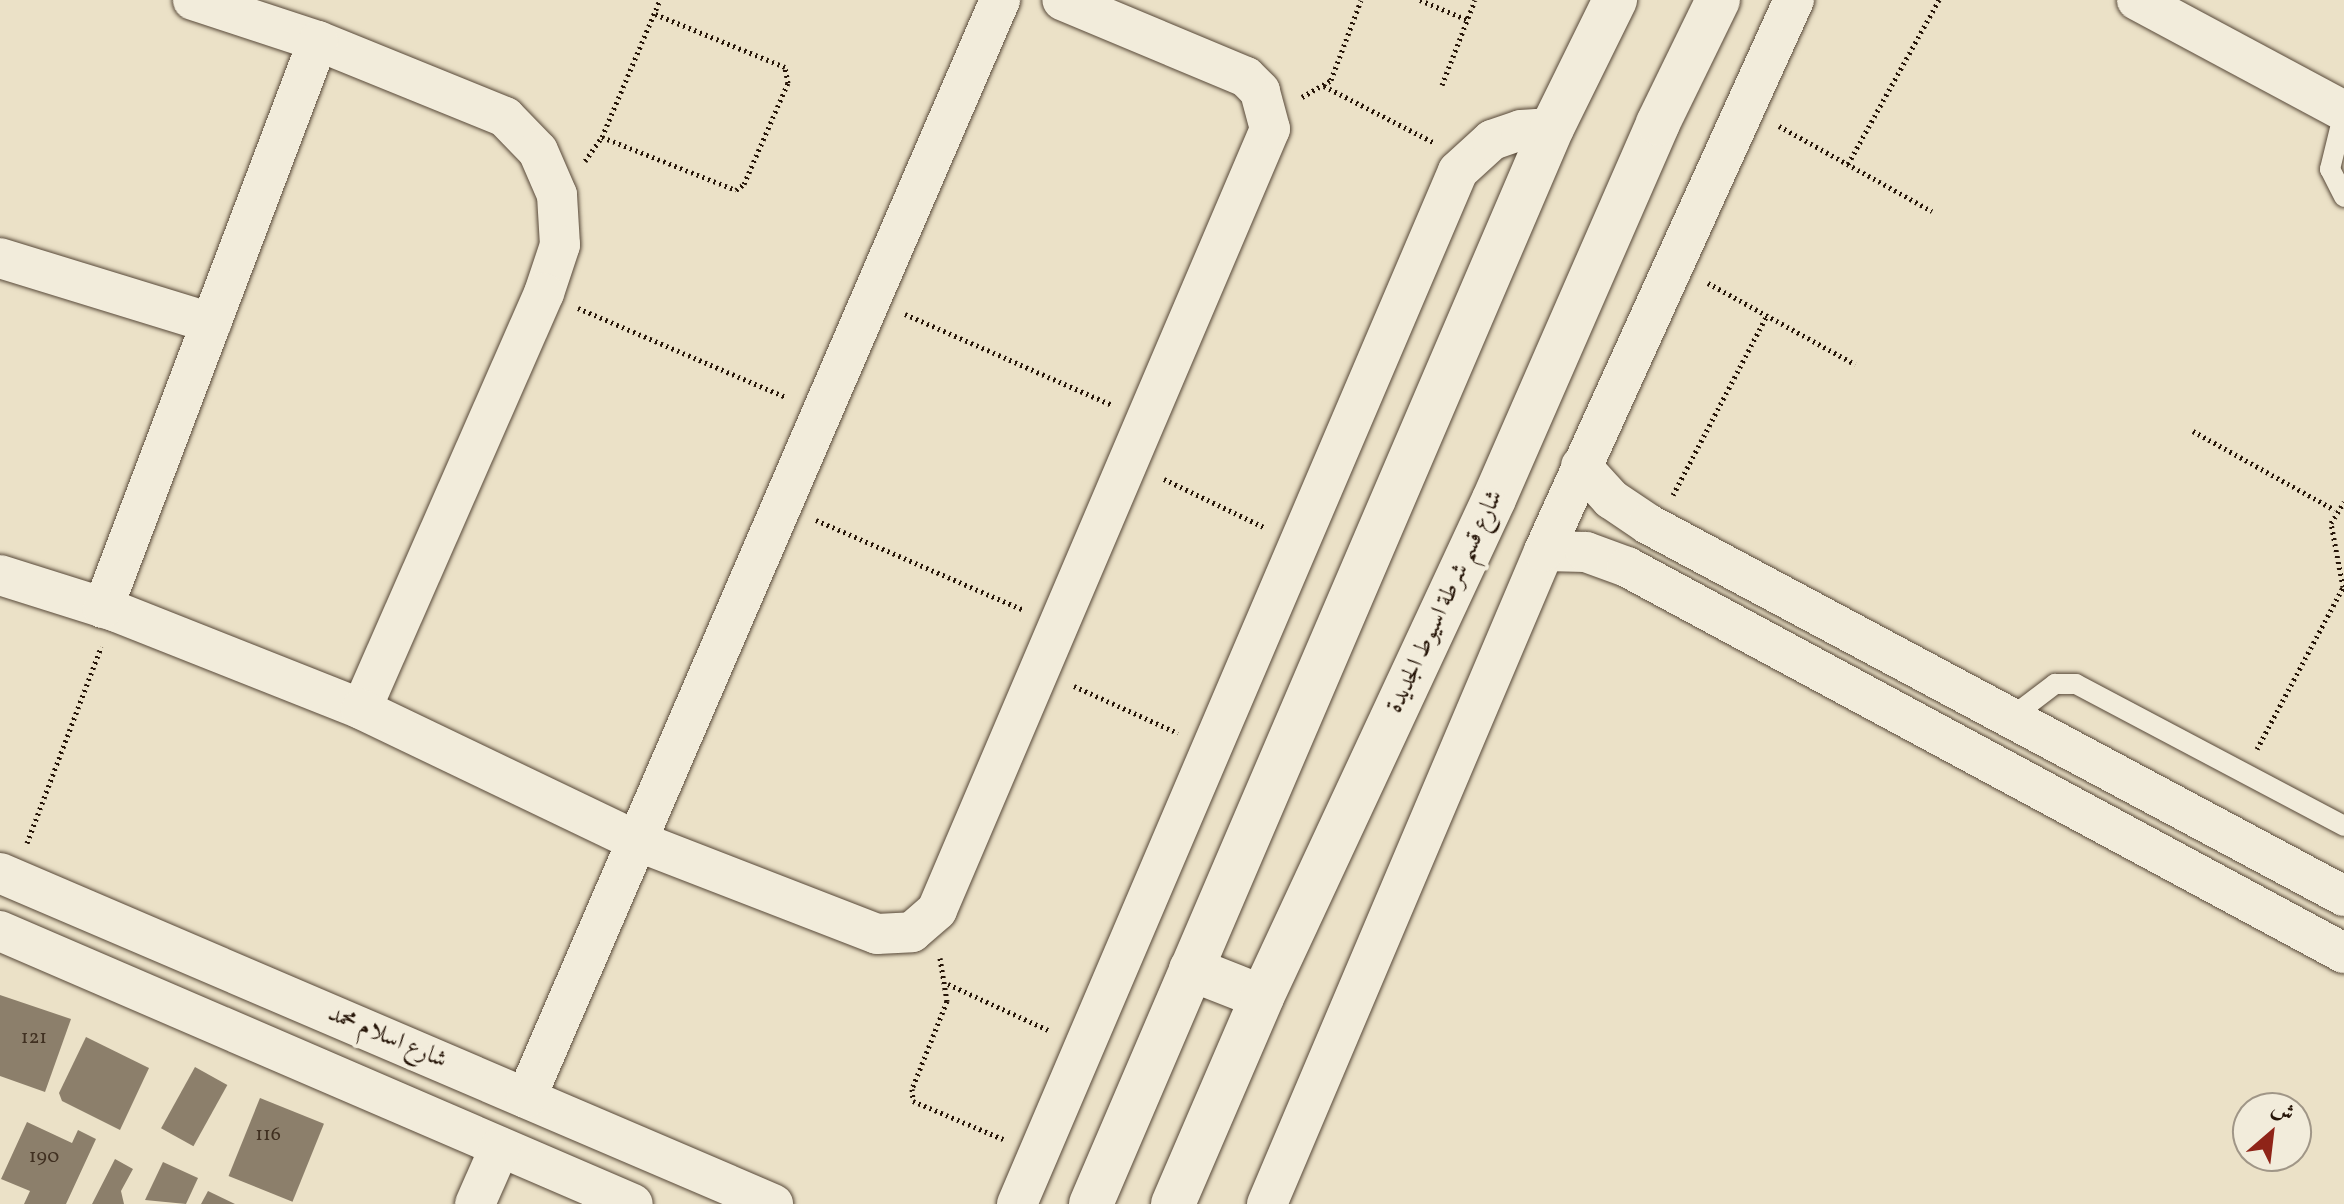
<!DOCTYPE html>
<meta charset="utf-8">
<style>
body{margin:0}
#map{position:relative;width:2344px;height:1204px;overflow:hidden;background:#ebe1c7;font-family:Vollkorn,Amiri,serif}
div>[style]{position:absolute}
.building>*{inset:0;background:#8c7f6b;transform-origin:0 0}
.path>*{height:5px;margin-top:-2.5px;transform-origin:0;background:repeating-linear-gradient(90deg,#261508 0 2px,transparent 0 6px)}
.roads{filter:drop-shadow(0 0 2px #574838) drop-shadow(0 0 2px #574838)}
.service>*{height:20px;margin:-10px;padding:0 10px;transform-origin:10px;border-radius:10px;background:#f2ecdb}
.minor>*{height:40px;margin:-20px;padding:0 20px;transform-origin:20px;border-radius:20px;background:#f2ecdb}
.secondary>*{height:44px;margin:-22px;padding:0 22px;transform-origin:22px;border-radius:22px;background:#f2ecdb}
span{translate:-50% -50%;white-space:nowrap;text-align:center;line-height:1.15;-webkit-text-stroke:8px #f2ecdb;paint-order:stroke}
.number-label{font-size:20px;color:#403021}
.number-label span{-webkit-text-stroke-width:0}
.street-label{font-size:24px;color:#261508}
.north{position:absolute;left:2232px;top:1092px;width:80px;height:80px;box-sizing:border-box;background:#f2ecdb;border:2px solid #a09687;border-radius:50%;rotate:28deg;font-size:22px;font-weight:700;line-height:32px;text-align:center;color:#261508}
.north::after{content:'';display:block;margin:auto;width:28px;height:36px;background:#8f2418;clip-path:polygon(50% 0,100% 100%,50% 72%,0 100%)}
</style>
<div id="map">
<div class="building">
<i style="clip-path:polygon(0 995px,71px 1019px,45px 1092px,0 1076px)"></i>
<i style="clip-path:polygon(86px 1037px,149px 1068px,120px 1130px,62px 1101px,59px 1093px)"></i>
<i style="left:195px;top:1067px;width:37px;height:70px;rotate:29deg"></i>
<i style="left:260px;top:1098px;width:69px;height:84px;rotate:22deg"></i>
<i style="clip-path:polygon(27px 1122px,72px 1143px,78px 1130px,96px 1139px,66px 1204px,24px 1204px,30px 1191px,1px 1179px)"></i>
<i style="clip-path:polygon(115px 1159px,133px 1169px,121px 1191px,124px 1204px,92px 1204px)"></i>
<i style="clip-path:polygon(163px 1162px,198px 1178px,186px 1204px,145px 1200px)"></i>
<i style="clip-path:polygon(208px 1191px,235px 1204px,201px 1204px)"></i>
</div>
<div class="path">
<i style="left:1420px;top:0;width:52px;rotate:22.6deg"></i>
<i style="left:1442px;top:85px;width:91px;rotate:-68.8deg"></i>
<i style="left:1324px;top:86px;width:123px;rotate:27.2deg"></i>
<i style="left:1302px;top:97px;width:34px;rotate:-30deg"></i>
<i style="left:1331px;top:80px;width:85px;rotate:-69.4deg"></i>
<i style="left:1779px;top:126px;width:175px;rotate:29.1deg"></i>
<i style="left:602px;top:137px;width:144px;rotate:21.6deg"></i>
<i style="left:736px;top:190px;width:10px;rotate:-37deg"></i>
<i style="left:744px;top:184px;width:110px;rotate:-66.5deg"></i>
<i style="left:788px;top:83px;width:16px;rotate:-101deg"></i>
<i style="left:785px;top:67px;width:140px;rotate:-157.8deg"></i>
<i style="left:585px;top:161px;width:29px;rotate:-55deg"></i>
<i style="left:602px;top:137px;width:149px;rotate:-67.1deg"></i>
<i style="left:1848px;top:164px;width:188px;rotate:-61deg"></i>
<i style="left:1708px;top:283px;width:168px;rotate:28.9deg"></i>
<i style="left:578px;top:308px;width:226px;rotate:23.2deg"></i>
<i style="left:905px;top:314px;width:226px;rotate:23.7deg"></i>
<i style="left:2193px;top:431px;width:162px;rotate:29.1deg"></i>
<i style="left:1164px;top:479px;width:113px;rotate:25.7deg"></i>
<i style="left:1673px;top:495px;width:203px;rotate:-62.4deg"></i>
<i style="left:816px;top:520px;width:227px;rotate:23.4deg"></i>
<i style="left:2343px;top:587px;width:65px;rotate:-100.6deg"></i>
<i style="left:2331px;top:523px;width:25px;rotate:-58deg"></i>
<i style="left:1074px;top:686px;width:114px;rotate:24.3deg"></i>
<i style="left:2257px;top:749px;width:183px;rotate:-62deg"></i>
<i style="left:27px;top:843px;width:210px;rotate:-69.3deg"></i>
<i style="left:940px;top:958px;width:44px;rotate:80.8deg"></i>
<i style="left:947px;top:1001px;width:95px;rotate:111.7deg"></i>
<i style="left:912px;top:1089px;width:12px;rotate:85deg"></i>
<i style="left:913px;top:1101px;width:98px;rotate:22.9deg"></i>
<i style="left:948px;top:984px;width:112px;rotate:24.7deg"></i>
</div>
<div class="roads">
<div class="service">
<i style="left:2344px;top:112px;width:59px;rotate:103.8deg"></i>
<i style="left:2330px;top:169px;width:31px;rotate:63deg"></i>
<i style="left:2009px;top:719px;width:58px;rotate:-37.3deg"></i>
<i style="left:2055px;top:684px;width:21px"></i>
<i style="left:2076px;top:684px;width:303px;rotate:27.9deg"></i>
</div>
<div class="minor">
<i style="left:193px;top:0;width:132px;rotate:18.2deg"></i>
<i style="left:318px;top:41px;width:202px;rotate:22.1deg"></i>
<i style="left:505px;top:117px;width:47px;rotate:45.9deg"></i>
<i style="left:538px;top:151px;width:48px;rotate:66.6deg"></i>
<i style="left:557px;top:195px;width:50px;rotate:86.6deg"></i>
<i style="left:560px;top:245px;width:51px;rotate:108.4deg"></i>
<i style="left:544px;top:293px;width:454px;rotate:113.7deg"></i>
<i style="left:2137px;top:0;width:235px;rotate:28.2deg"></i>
<i style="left:0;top:258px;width:221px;rotate:17.1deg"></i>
<i style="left:1581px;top:466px;width:45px;rotate:47.7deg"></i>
<i style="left:1611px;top:499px;width:45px;rotate:34deg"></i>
<i style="left:1648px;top:524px;width:789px;rotate:28.12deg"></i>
<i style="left:1544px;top:551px;width:42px;rotate:1.4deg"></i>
<i style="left:1586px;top:552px;width:44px;rotate:20.1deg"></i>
<i style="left:1627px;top:567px;width:814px;rotate:28.3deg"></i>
<i style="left:0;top:575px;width:120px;rotate:17.5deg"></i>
<i style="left:114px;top:611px;width:266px;rotate:21.6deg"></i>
<i style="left:361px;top:709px;width:306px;rotate:25.6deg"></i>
<i style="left:637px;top:841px;width:257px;rotate:21.2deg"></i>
<i style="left:877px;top:934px;width:35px;rotate:-3deg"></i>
<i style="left:912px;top:932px;width:33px;rotate:-41deg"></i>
<i style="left:937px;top:910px;width:849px;rotate:-66.91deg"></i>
<i style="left:1270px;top:129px;width:39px;rotate:-105deg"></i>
<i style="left:1260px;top:91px;width:20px;rotate:-135deg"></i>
<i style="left:1246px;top:77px;width:199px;rotate:-157.3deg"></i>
<i style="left:103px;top:608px;width:606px;rotate:-69.23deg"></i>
<i style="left:0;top:873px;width:841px;rotate:23.18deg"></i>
<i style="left:0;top:931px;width:689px;rotate:23.33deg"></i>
<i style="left:526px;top:1098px;width:1196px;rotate:-66.65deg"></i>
<i style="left:475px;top:1204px;width:62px;rotate:-66.3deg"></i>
<i style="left:1017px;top:1204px;width:1123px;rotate:-66.88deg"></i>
<i style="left:1458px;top:171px;width:46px;rotate:-42.4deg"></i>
<i style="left:1492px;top:140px;width:31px;rotate:-19deg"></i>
<i style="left:1521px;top:130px;width:31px;rotate:-4deg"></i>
<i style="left:1267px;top:1204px;width:709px;rotate:-67.01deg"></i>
<i style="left:1544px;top:551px;width:605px;rotate:-65.6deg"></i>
</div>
<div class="secondary">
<i style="left:1191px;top:969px;width:76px;rotate:21.5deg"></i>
<i style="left:1091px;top:1204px;width:1171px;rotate:-66.81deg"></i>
<i style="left:1552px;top:128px;width:143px;rotate:-63.8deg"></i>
<i style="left:1173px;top:1204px;width:225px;rotate:-66.7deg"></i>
<i style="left:1262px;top:997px;width:549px;rotate:-65.02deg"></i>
<i style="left:1494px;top:499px;width:410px;rotate:-66.4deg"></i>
<i style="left:1658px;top:123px;width:137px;rotate:-64deg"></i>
</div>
</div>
<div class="number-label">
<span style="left:34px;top:1038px">121</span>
<span style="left:268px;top:1135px">116</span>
<span style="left:44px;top:1157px">190</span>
</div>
<div class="street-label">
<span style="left:1446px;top:602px;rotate:-65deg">شارع قسم شرطة اسيوط الجديدة</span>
<span style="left:387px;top:1038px;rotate:23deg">شارع اسلام محمد</span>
</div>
<div class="north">ش</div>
</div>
